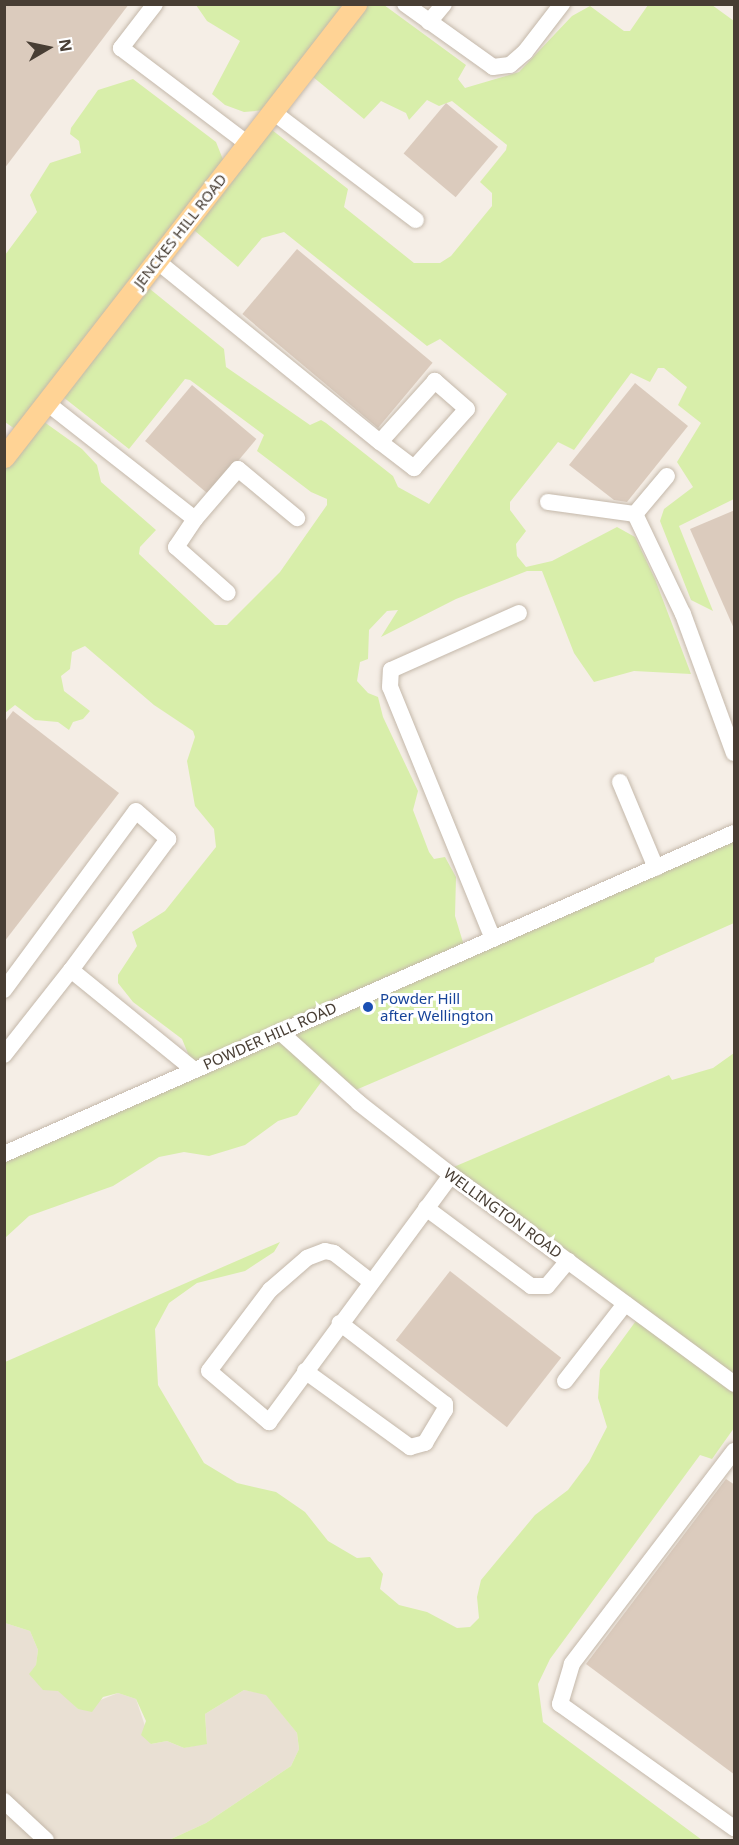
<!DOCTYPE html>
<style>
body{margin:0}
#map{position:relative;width:739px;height:1845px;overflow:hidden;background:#f5eee6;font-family:"Noto Sans",sans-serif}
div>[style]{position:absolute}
.residential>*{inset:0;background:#e9e0d3}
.green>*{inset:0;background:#d8eeaa}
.building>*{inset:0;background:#dbcbbd;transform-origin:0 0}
.roads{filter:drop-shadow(0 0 2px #c4b8aa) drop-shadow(0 0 2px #c4b8aa)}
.minor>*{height:16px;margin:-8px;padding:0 8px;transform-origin:8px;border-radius:8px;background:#fff}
.major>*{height:21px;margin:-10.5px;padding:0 10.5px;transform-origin:10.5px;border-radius:10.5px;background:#ffd395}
.dots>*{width:16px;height:16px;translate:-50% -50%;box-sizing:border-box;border:3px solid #fff;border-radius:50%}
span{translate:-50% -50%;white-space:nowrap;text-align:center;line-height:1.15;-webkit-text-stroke:6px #fff;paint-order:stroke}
.street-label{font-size:15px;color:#483e34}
.transit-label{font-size:15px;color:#164399}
.left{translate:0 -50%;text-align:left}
.frame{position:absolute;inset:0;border:6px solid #483e34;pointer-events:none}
.north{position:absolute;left:18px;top:18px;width:60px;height:60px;-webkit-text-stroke:4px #fff;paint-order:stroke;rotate:81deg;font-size:16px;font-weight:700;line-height:24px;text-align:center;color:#483e34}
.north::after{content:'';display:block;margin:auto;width:21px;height:27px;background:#483e34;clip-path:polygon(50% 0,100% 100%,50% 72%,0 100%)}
</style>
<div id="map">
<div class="residential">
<i style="clip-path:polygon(5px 1623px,30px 1631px,38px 1650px,36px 1666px,78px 1709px,118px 1693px,136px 1699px,151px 1744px,167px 1741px,184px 1748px,207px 1743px,205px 1714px,244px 1690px,266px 1694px,297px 1733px,299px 1749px,291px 1766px,206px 1823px,169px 1840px,5px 1840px)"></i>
</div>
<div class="green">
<i style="clip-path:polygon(evenodd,196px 5px,384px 5px,466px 65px,458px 79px,465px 88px,519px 72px,572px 16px,590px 6px,624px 31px,630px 31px,648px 5px,712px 5px,734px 21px,734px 499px,679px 526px,713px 611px,691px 600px,660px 521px,664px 509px,693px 487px,677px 462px,701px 423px,678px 405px,687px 387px,664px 368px,658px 368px,650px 382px,631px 373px,574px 450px,558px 442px,510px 502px,510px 510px,526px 531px,516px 544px,517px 556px,526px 567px,552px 561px,617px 527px,635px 537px,655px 579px,691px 674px,634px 671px,594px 682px,574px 653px,542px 571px,527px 571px,456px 599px,381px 637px,398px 610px,387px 611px,369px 630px,368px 659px,360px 662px,357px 681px,368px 693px,378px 697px,383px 717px,418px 791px,413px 810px,429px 852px,434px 859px,445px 857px,456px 877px,455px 916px,465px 949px,734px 833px,734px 923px,655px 958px,654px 962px,351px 1092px,341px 1094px,322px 1081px,297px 1115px,278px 1121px,245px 1145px,209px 1156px,184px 1152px,159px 1157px,113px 1186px,29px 1216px,5px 1238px,5px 1154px,194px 1068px,182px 1039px,133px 1002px,118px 983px,118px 975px,137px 946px,132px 932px,165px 911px,216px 847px,214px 829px,195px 806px,187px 761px,195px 737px,193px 731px,154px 705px,85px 646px,72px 652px,70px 669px,61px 676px,64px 691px,90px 711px,83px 719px,73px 722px,69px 730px,58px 722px,35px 720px,15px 705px,5px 713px,5px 460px,22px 434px,5px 422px,5px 255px,37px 212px,30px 195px,50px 163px,81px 153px,79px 141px,70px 134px,71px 128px,98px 90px,133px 79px,216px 142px,228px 172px,264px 127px,272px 130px,348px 189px,344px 207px,414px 263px,440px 263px,451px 256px,492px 206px,492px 193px,480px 182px,506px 150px,507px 145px,452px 101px,439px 106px,427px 100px,409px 120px,406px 113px,381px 101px,364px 119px,307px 72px,276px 109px,244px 112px,225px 105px,212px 94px,240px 41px,207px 21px,196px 5px,189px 226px,238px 267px,262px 238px,284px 232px,427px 346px,440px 339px,507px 394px,429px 504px,398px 487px,393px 476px,326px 423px,321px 420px,310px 425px,226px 367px,224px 349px,145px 285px,189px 226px,196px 5px,185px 379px,190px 380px,264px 435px,257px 451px,311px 492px,327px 499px,327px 505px,280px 572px,227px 625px,215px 625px,139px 554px,140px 547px,156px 530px,101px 482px,97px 465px,82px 449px,40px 419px,58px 393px,129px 449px,185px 379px)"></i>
<i style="clip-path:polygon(734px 1053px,734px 1428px,712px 1459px,700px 1455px,550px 1659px,538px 1684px,543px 1722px,702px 1840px,169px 1840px,206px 1823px,291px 1766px,299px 1749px,297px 1733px,266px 1695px,244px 1690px,205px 1714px,207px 1744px,184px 1748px,167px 1741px,151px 1744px,141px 1735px,146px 1721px,136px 1699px,118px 1693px,103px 1697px,92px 1712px,78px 1709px,58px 1691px,43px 1690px,29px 1674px,36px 1665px,38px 1650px,30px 1631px,5px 1623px,5px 1362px,280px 1242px,274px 1252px,245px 1271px,197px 1283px,169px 1303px,155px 1329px,158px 1385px,204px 1463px,237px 1483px,276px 1492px,305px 1512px,328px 1541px,357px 1558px,370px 1557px,383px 1574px,380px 1589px,399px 1605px,427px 1612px,457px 1628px,470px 1627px,479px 1618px,477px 1597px,481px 1580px,535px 1515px,568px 1490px,589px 1462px,607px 1427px,598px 1398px,600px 1370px,641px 1314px,449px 1169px,669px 1075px,672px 1080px,713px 1068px)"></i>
</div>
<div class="building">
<i style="clip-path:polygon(4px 4px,129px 4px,4px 169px)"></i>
<i style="left:446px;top:103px;width:68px;height:66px;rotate:40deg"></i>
<i style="left:297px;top:249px;width:177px;height:85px;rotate:40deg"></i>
<i style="clip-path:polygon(635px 383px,688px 426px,627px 502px,614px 500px,569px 465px)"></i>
<i style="left:192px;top:385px;width:84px;height:73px;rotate:40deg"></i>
<i style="clip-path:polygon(735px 510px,735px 631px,690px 529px)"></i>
<i style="clip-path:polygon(13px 711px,119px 793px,4px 942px,4px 723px)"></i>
<i style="left:450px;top:1271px;width:141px;height:88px;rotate:38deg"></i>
<i style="clip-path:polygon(726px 1479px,735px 1485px,735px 1775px,586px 1664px)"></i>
</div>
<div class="roads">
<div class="minor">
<i style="left:155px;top:4px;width:56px;rotate:127.7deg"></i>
<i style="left:121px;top:48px;width:159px;rotate:37.1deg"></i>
<i style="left:405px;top:4px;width:108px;rotate:35.6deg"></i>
<i style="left:493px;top:67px;width:17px;rotate:-7deg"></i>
<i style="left:510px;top:65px;width:20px;rotate:-41deg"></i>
<i style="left:525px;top:52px;width:61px;rotate:-52.4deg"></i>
<i style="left:429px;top:22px;width:23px;rotate:-50deg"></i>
<i style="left:273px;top:112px;width:179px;rotate:37.1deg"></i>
<i style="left:157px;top:261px;width:287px;rotate:39.1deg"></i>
<i style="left:380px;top:442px;width:43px;rotate:37.4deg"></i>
<i style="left:414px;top:468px;width:79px;rotate:-48.1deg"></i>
<i style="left:467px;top:409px;width:43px;rotate:-138.8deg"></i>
<i style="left:435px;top:381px;width:82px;rotate:132deg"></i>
<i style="left:47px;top:403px;width:188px;rotate:38.1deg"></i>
<i style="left:195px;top:519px;width:66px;rotate:-49.3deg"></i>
<i style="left:238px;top:469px;width:77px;rotate:39.7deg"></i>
<i style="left:667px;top:476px;width:50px;rotate:130.1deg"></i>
<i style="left:635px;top:514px;width:111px;rotate:64.4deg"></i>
<i style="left:683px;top:614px;width:148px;rotate:69.9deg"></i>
<i style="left:548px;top:502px;width:88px;rotate:7.9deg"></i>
<i style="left:195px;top:519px;width:34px;rotate:124deg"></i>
<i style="left:176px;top:547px;width:69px;rotate:41.5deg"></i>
<i style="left:620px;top:782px;width:93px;rotate:67.3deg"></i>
<i style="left:493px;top:939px;width:272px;rotate:-112.2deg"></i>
<i style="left:390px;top:687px;width:17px;rotate:-87deg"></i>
<i style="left:391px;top:670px;width:140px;rotate:-24deg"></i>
<i style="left:4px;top:990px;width:222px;rotate:-53.6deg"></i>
<i style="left:136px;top:811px;width:43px;rotate:41.2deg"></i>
<i style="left:168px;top:839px;width:163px;rotate:126.5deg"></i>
<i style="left:71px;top:970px;width:159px;rotate:39.1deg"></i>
<i style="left:280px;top:1032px;width:106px;rotate:41.9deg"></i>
<i style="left:359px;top:1103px;width:117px;rotate:38deg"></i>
<i style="left:451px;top:1175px;width:352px;rotate:36.4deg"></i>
<i style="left:4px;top:1055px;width:108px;rotate:-51.8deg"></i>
<i style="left:4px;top:1154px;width:797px;rotate:-23.74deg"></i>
<i style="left:426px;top:1208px;width:131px;rotate:36.6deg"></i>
<i style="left:531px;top:1286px;width:16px"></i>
<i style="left:547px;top:1286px;width:33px;rotate:-50deg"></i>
<i style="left:370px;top:1281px;width:46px;rotate:-142.1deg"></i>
<i style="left:334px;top:1253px;width:9px;rotate:-167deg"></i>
<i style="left:325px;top:1251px;width:19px;rotate:159deg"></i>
<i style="left:307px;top:1258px;width:49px;rotate:139.1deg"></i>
<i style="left:270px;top:1290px;width:101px;rotate:127deg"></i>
<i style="left:209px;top:1371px;width:79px;rotate:40.4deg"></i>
<i style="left:269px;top:1422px;width:307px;rotate:-53.6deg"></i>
<i style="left:305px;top:1371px;width:130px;rotate:35.9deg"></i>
<i style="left:410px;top:1447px;width:16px;rotate:-15deg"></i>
<i style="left:425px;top:1443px;width:39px;rotate:-59deg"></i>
<i style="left:445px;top:1410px;width:6px;rotate:-90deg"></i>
<i style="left:445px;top:1404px;width:133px;rotate:-142.4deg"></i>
<i style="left:565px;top:1381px;width:98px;rotate:-52.1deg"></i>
<i style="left:734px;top:1451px;width:268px;rotate:127.3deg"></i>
<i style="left:572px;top:1664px;width:42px;rotate:106.7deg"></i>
<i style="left:560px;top:1704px;width:214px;rotate:35.5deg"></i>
<i style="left:4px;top:1801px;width:57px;rotate:42.9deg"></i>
</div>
<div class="major">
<i style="left:4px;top:457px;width:574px;rotate:-52.15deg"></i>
</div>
</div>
<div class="dots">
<i style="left:368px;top:1007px;background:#1a4fb4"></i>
</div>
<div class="street-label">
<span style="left:180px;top:231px;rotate:-52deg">JENCKES HILL ROAD</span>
<span style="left:270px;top:1036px;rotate:-24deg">POWDER HILL ROAD</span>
<span style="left:503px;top:1213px;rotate:36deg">WELLINGTON ROAD</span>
</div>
<div class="transit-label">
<span class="left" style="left:380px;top:1007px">Powder Hill<br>after Wellington</span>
</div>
<div class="frame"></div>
<div class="north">N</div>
</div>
